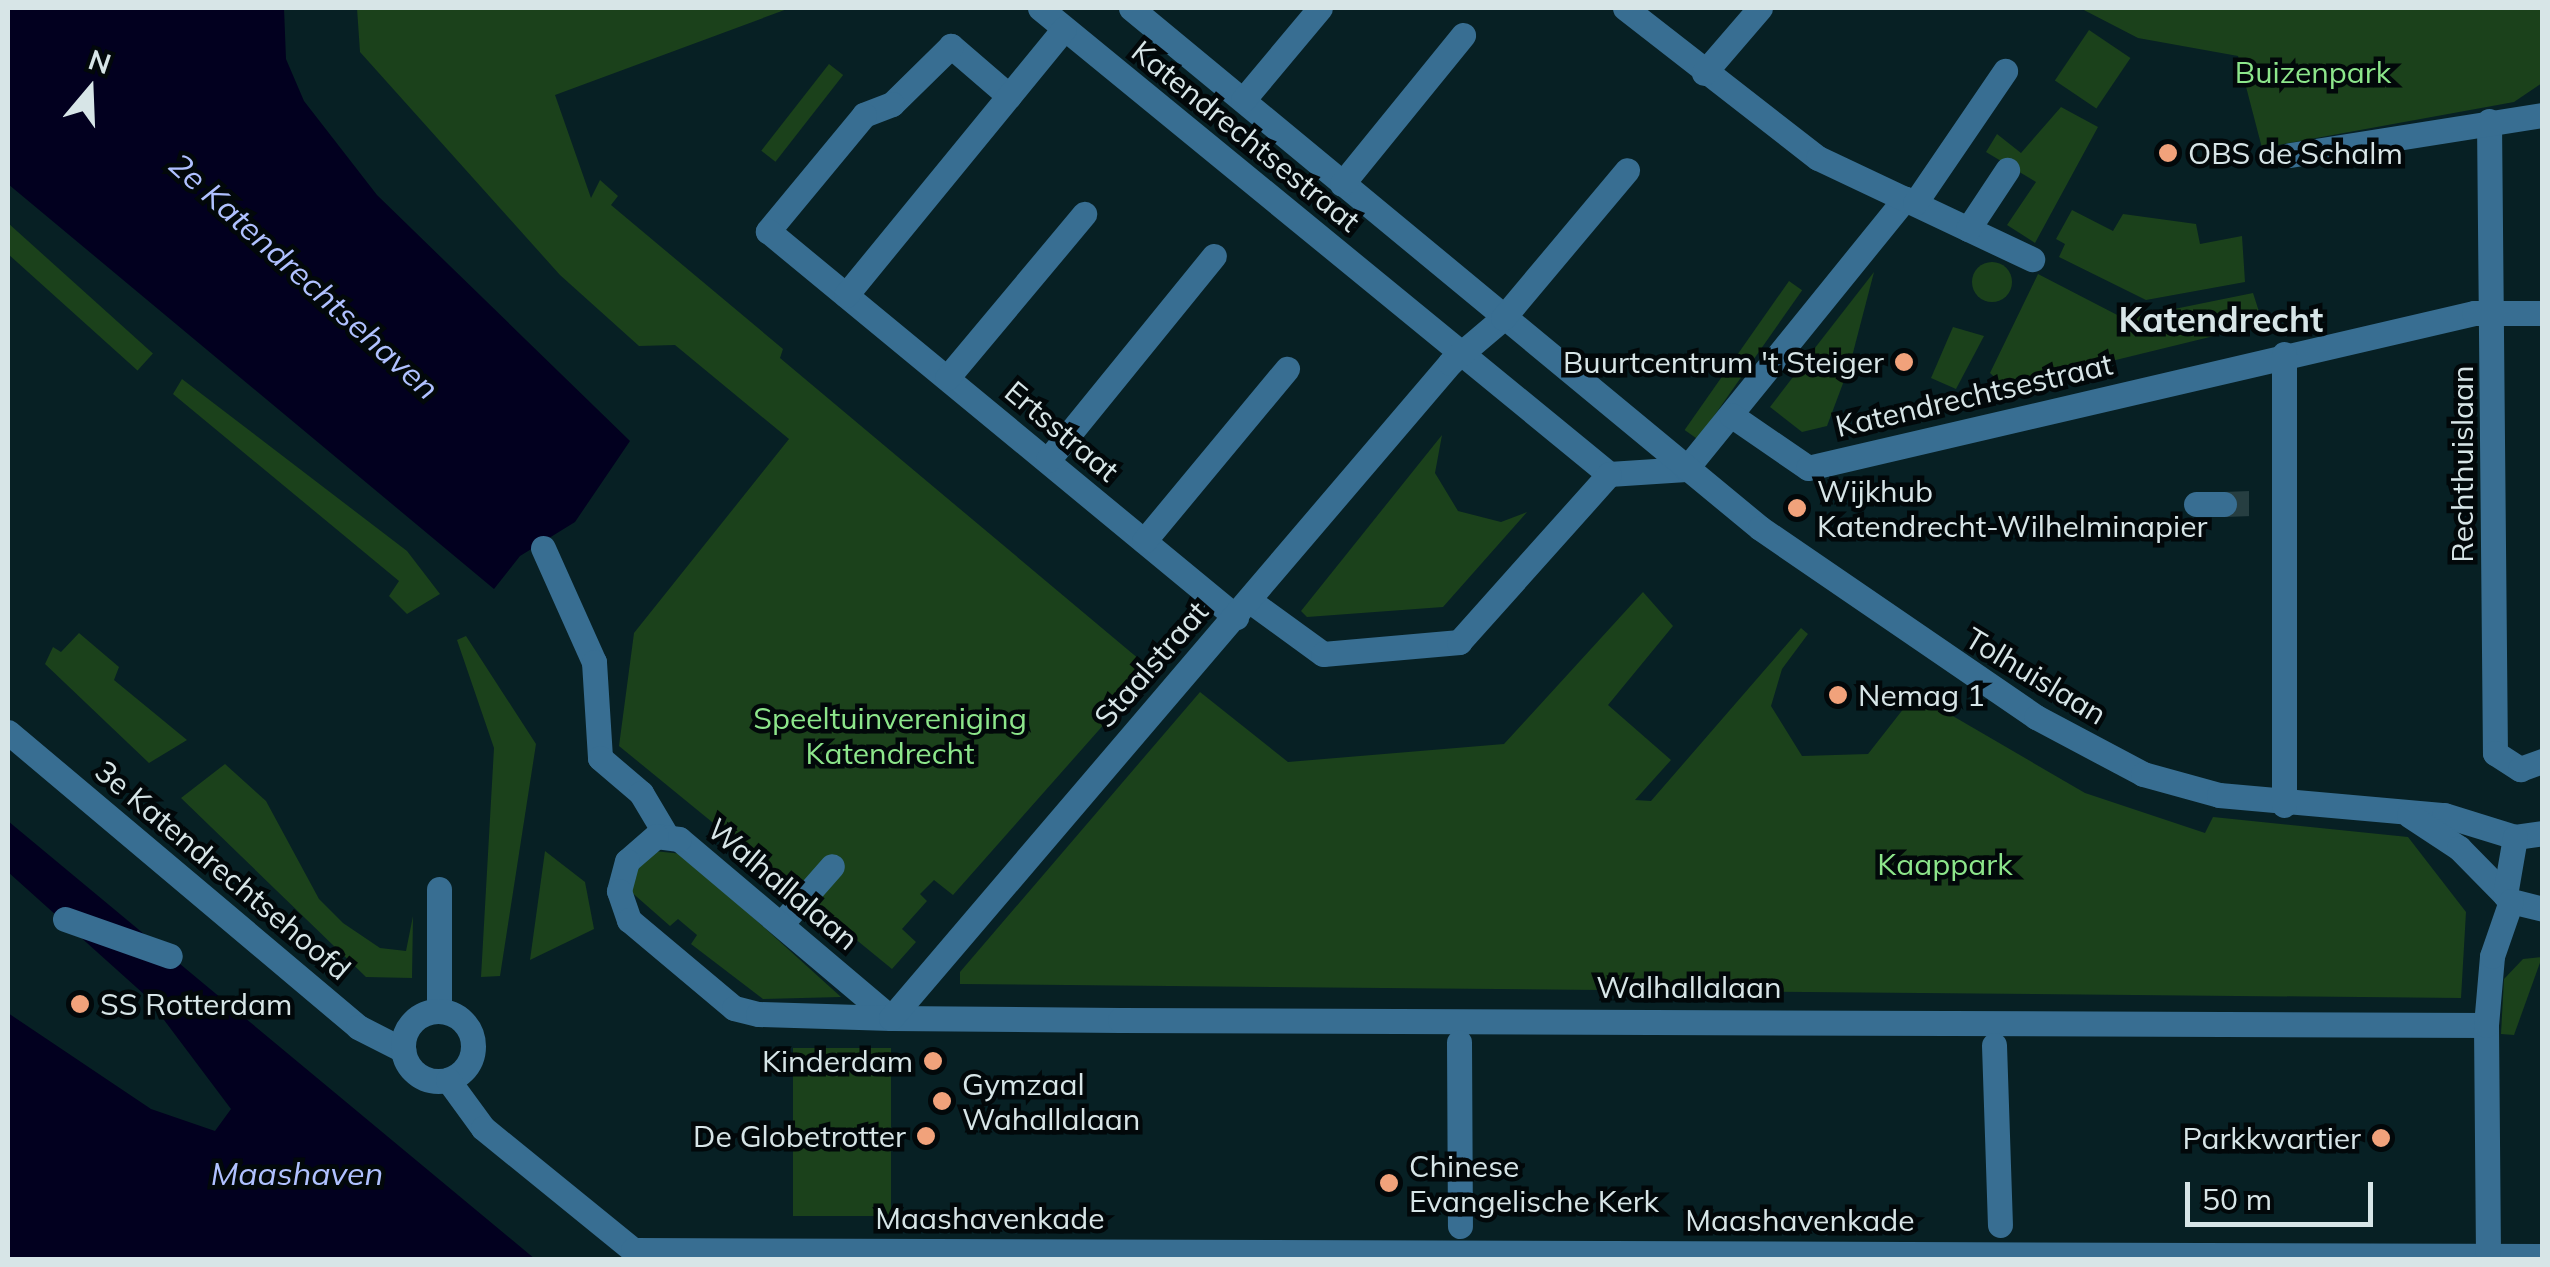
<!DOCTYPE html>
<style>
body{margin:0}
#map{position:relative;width:2550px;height:1267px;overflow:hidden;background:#072024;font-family:Mulish,sans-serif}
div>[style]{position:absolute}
.green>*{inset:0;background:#1b411b;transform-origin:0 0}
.round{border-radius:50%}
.water>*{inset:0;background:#02001f}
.minor-tunnel>*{height:25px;margin-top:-12.5px;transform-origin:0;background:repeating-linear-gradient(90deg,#263e41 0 25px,transparent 0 37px)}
.minor>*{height:25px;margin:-12.5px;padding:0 12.5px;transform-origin:12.5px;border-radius:12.5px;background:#386e92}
.minor>.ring{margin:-12.5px;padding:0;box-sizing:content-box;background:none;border:25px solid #386e92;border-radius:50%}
.dots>*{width:28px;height:28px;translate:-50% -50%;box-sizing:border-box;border:5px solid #02080a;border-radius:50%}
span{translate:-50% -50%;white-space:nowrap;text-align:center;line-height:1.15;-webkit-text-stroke:9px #02080a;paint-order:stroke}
.park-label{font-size:30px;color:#8de68b}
.street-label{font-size:30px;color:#d7e5e7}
.poi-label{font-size:30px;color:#d7e5e7}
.left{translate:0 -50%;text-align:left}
.right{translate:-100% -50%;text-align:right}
.water-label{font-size:32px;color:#b0c1ff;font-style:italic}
.quarter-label{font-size:35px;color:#d7e5e7;font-weight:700}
.frame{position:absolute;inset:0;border:10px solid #d7e5e7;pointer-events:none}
.north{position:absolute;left:40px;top:40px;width:100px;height:100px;-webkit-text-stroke:8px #02080a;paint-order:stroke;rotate:19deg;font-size:28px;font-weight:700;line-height:40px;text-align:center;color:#d7e5e7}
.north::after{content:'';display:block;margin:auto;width:35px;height:45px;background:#d7e5e7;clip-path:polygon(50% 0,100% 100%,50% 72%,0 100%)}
.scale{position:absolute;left:2185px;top:1182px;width:188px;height:45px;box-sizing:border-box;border:5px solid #d7e5e7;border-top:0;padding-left:12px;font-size:30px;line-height:35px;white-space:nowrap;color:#d7e5e7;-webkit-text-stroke:8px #02080a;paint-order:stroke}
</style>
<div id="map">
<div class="green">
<i style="clip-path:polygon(357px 8px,790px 8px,555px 95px,591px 198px,600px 180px,618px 196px,611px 205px,783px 349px,780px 358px,1152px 670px,953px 895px,934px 880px,920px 894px,927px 901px,902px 929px,916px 942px,892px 969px,619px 746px,634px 633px,789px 439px,675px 345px,639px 346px,560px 275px,360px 52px)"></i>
<i style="clip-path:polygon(2080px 8px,2542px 8px,2542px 83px,2514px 102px,2262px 148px,2238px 56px,2138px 38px)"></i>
<i style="left:2089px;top:30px;width:50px;height:61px;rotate:34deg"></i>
<i style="left:829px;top:64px;width:18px;height:110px;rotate:38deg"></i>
<i style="clip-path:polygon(2061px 107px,2098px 127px,2035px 243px,2007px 225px,2036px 182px,1986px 152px,1997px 134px,2021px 153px)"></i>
<i style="clip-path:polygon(2072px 210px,2113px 231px,2123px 214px,2196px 224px,2200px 244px,2242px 236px,2245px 282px,2146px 300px,2059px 257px,2065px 244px,2056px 239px)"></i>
<i style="left:8px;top:223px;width:195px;height:23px;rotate:42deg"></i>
<i class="round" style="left:1972px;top:262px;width:40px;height:40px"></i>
<i style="clip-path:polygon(1874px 272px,1849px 368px,1811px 353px)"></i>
<i style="clip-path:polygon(2038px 274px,2125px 319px,2253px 293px,2263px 324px,2005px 387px,1990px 373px)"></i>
<i style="left:1789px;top:281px;width:16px;height:182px;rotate:35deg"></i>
<i style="clip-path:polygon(1953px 327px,1984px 336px,1956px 389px,1931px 378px)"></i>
<i style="clip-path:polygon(1803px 364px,1845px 378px,1827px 426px,1802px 432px,1770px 407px)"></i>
<i style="clip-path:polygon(182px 379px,407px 551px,440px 594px,407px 614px,389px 596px,399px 581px,173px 394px)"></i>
<i style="clip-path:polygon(1442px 435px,1435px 473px,1458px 511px,1501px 522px,1527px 512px,1443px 607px,1307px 617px,1301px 611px)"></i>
<i style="clip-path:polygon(1643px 592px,1673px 626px,1608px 705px,1671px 760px,1635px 800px,1651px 801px,1801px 628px,1808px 634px,1782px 669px,1771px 706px,1802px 756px,1868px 754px,1915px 694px,2085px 793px,2205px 833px,2213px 817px,2408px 837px,2466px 912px,2461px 998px,960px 984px,960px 972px,1200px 692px,1288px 762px,1504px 744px)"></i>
<i style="clip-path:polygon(79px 633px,119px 667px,114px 680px,187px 740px,149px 763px,45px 664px,53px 647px,61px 652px)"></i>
<i style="clip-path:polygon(466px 636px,536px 744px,500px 976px,481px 977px,494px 748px,457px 640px)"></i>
<i style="clip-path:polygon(225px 764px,266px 801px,319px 899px,343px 923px,380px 948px,406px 951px,413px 916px,412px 978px,366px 977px,181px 798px)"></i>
<i style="clip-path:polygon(545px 851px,585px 882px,594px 929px,530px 960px)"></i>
<i style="clip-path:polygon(654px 851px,683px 854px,841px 997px,763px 999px,691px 944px,697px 935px,678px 919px,670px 926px,629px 890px,633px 870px)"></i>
<i style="clip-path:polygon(2542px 957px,2514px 1035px,2501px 1034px,2504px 979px,2523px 959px)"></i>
<i style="left:793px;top:1048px;width:98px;height:168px"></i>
</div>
<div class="water">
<i style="clip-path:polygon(8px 8px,284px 8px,286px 59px,304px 101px,377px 195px,630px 441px,575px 522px,520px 556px,494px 589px,8px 184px)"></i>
<i style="clip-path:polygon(8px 821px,535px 1259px,8px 1259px,8px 1013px,151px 1109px,215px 1131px,231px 1109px,146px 996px,8px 872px)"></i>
</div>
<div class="minor-tunnel">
<i style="left:2224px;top:504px;width:34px;rotate:-2deg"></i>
</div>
<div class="minor">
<i style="left:1040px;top:8px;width:735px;rotate:39.32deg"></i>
<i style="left:1609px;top:474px;width:77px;rotate:-3.7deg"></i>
<i style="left:1686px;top:469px;width:348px;rotate:-51deg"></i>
<i style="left:1131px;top:8px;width:816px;rotate:39.58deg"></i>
<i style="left:1760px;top:528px;width:335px;rotate:34.4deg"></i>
<i style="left:2036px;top:717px;width:121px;rotate:28deg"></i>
<i style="left:2143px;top:774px;width:79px;rotate:15.4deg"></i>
<i style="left:2219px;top:795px;width:226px;rotate:5.1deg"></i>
<i style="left:2444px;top:815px;width:74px;rotate:17.2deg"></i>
<i style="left:2515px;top:837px;width:27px;rotate:-8deg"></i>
<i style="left:1625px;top:8px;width:244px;rotate:37.9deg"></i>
<i style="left:1818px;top:158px;width:237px;rotate:25.3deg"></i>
<i style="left:1704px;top:73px;width:86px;rotate:-49.3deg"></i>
<i style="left:1009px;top:96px;width:77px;rotate:-139.2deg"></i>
<i style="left:951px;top:46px;width:83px;rotate:135.5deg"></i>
<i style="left:892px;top:104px;width:30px;rotate:159deg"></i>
<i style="left:864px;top:115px;width:151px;rotate:129.6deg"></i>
<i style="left:768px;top:231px;width:607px;rotate:39.52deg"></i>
<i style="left:1243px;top:100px;width:120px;rotate:-50.1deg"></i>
<i style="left:2489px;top:121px;width:632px;rotate:89.46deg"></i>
<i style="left:2495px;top:753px;width:30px;rotate:33deg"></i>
<i style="left:2520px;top:769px;width:23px;rotate:-20deg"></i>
<i style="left:2290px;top:155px;width:255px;rotate:-9deg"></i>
<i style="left:1342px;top:184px;width:192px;rotate:-50.9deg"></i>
<i style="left:1915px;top:203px;width:160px;rotate:-55.7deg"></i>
<i style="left:1968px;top:229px;width:71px;rotate:-56.5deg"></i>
<i style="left:846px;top:295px;width:344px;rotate:-50.7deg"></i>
<i style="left:947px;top:378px;width:214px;rotate:-50.1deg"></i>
<i style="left:1731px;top:415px;width:93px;rotate:34.5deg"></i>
<i style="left:1808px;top:468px;width:684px;rotate:-13.1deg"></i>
<i style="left:2474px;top:313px;width:68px"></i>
<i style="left:1048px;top:460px;width:263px;rotate:-50.9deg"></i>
<i style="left:2196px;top:504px;width:28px"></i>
<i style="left:1144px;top:541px;width:224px;rotate:-50.3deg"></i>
<i style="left:543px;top:548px;width:125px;rotate:65.9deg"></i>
<i style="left:594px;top:662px;width:96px;rotate:86.4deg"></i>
<i style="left:600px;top:758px;width:54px;rotate:40.5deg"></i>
<i style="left:641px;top:793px;width:49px;rotate:59.2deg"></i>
<i style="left:1250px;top:601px;width:90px;rotate:36deg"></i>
<i style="left:1323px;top:654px;width:137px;rotate:-5deg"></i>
<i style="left:1459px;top:642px;width:225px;rotate:-48.2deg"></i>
<i style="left:8px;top:732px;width:458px;rotate:40.1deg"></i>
<i style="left:358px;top:1027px;width:51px;rotate:27.1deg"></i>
<i style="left:2284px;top:805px;width:451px;rotate:-90deg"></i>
<i style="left:2409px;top:815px;width:60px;rotate:33.4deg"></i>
<i style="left:2459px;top:848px;width:74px;rotate:45.5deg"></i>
<i style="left:2511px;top:901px;width:32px;rotate:14deg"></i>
<i style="left:439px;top:889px;width:122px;rotate:90deg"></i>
<i style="left:2505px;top:895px;width:59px;rotate:-80.2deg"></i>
<i style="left:65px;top:919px;width:111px;rotate:19.4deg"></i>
<i style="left:781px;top:924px;width:77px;rotate:-48.7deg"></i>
<i class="ring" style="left:403px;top:1011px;width:45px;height:45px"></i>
<i style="left:891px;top:1018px;width:277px;rotate:-139.8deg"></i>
<i style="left:679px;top:839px;width:23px;rotate:-173deg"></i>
<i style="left:656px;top:836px;width:38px;rotate:139deg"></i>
<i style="left:627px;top:861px;width:31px;rotate:105deg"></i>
<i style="left:619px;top:891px;width:31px;rotate:71deg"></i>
<i style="left:629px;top:920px;width:137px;rotate:40deg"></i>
<i style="left:734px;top:1008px;width:25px;rotate:14deg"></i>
<i style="left:758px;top:1014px;width:133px;rotate:1.7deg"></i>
<i style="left:891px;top:1018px;width:229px;rotate:0.5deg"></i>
<i style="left:1120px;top:1020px;width:1366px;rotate:0.21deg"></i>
<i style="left:891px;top:1018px;width:861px;rotate:-49.52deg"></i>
<i style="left:1450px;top:363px;width:70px;rotate:-40.3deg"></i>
<i style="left:1503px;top:318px;width:193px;rotate:-50deg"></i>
<i style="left:1459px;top:1042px;width:184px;rotate:89.7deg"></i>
<i style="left:1994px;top:1045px;width:180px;rotate:88.1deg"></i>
<i style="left:448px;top:1080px;width:59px;rotate:53.9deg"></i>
<i style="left:483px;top:1128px;width:193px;rotate:39.1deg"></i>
<i style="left:633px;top:1250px;width:1909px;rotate:0.18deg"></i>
<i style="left:2488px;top:1255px;width:230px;rotate:-90.5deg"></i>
<i style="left:2486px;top:1025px;width:69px;rotate:-85deg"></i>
<i style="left:2492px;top:956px;width:58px;rotate:-70.9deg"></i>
</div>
<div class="dots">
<i style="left:2168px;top:153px;background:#f1a27b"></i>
<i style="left:1904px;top:362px;background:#f1a27b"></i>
<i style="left:1797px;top:508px;background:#f1a27b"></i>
<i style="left:1838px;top:695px;background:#f1a27b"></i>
<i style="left:80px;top:1004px;background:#f1a27b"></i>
<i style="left:933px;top:1061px;background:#f1a27b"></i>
<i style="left:942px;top:1101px;background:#f1a27b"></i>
<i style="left:926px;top:1136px;background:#f1a27b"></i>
<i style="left:2381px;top:1138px;background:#f1a27b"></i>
<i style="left:1389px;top:1183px;background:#f1a27b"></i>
</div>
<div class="park-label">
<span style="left:2313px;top:72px">Buizenpark</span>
<span style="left:890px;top:735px">Speeltuinvereniging<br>Katendrecht</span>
<span style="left:1945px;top:864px">Kaappark</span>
</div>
<div class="street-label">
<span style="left:1246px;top:136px;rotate:39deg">Katendrechtsestraat</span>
<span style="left:1974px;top:395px;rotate:-13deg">Katendrechtsestraat</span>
<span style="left:1062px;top:431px;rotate:40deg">Ertsstraat</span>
<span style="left:2462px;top:464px;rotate:-90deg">Rechthuislaan</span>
<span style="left:1151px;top:664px;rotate:-49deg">Staalstraat</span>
<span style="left:2036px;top:676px;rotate:31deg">Tolhuislaan</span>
<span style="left:223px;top:870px;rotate:40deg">3e Katendrechtsehoofd</span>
<span style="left:783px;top:884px;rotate:40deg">Walhallalaan</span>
<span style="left:1689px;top:987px">Walhallalaan</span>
<span style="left:990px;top:1218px">Maashavenkade</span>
<span style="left:1800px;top:1220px">Maashavenkade</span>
</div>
<div class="poi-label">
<span class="left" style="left:2188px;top:153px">OBS de Schalm</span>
<span class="right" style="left:1884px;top:362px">Buurtcentrum 't Steiger</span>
<span class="left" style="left:1817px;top:508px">Wijkhub<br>Katendrecht-Wilhelminapier</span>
<span class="left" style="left:1858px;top:695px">Nemag 1</span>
<span class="left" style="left:100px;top:1004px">SS Rotterdam</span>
<span class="right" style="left:913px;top:1061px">Kinderdam</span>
<span class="left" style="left:962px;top:1101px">Gymzaal<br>Wahallalaan</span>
<span class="right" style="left:906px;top:1136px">De Globetrotter</span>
<span class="right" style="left:2361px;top:1138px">Parkkwartier</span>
<span class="left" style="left:1409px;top:1183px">Chinese<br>Evangelische Kerk</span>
</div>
<div class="water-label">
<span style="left:304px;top:276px;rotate:42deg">2e Katendrechtsehaven</span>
<span style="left:297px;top:1173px">Maashaven</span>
</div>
<div class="quarter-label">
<span style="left:2221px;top:319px">Katendrecht</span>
</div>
<div class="frame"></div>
<div class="north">N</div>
<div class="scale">50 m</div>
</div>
